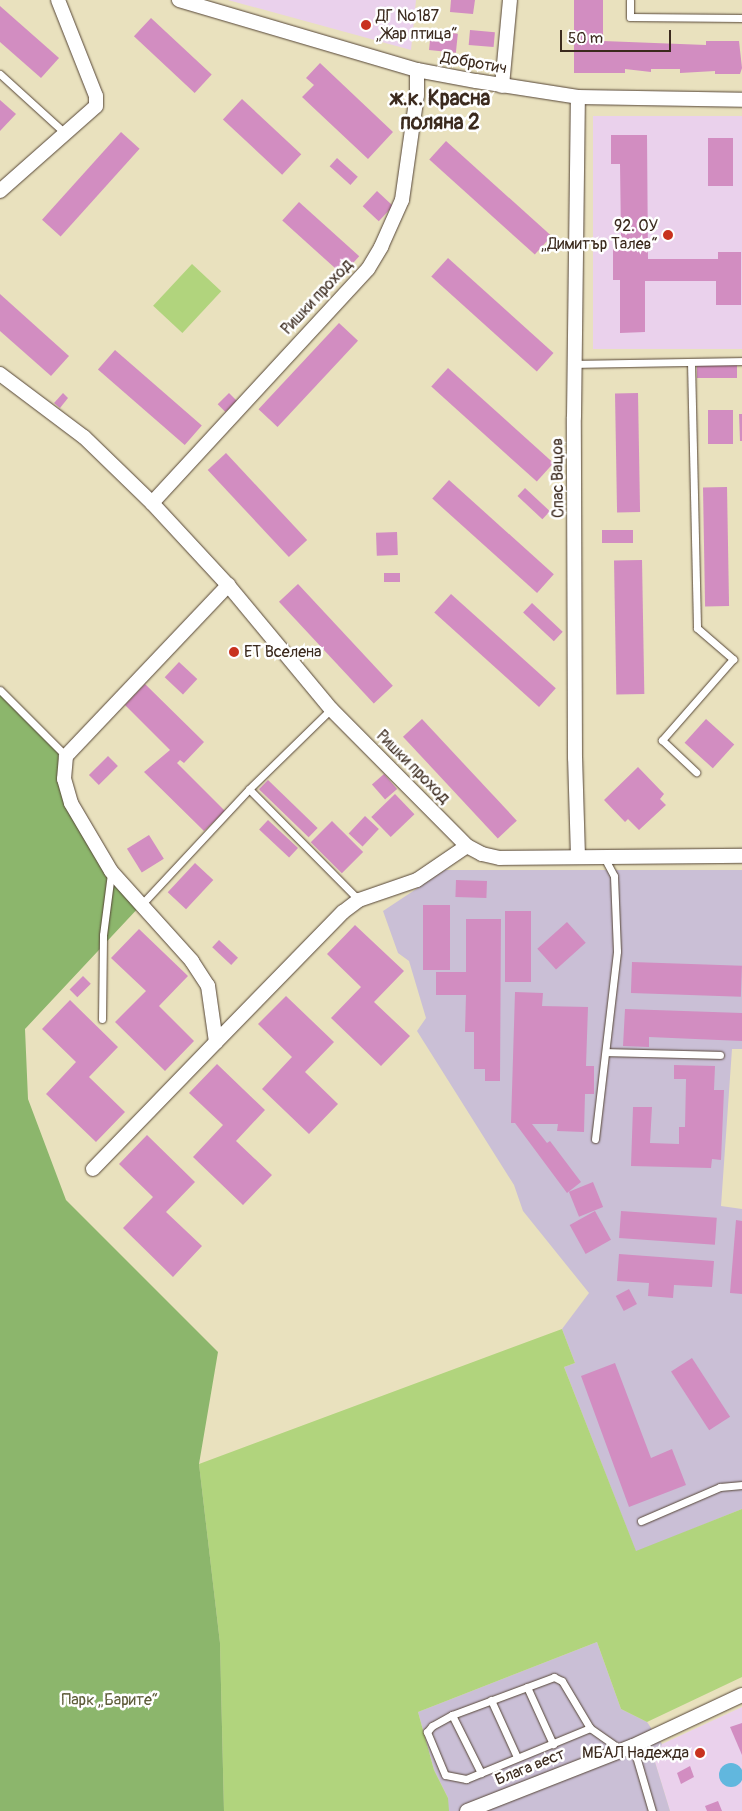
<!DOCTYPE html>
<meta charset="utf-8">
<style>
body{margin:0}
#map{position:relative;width:742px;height:1811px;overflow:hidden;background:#e9e1be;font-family:Pangolin,sans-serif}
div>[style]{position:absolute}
.built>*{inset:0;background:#ead1ec;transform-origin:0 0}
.industrial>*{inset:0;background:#cabfd6}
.green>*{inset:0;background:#b1d47d;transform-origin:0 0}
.forest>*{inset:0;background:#8cb66c}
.water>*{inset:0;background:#61b7de}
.round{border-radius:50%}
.building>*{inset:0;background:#d28dc1;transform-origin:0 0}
.roads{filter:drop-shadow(0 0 1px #554536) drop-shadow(0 0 1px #554536)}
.lane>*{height:7px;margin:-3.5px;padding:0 3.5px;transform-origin:3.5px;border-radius:3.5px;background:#fff}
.street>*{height:14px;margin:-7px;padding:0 7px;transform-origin:7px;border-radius:7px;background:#fff}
.dots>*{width:14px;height:14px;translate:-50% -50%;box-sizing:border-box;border:2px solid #fff;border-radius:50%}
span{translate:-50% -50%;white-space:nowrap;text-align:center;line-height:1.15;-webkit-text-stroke:5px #fff;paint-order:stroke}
.poi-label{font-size:16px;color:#3b2a1e}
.left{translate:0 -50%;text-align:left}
.right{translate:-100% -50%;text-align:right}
.street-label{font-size:16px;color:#3b2a1e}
.park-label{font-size:16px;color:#5e5d3a}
.district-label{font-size:21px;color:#3b2a1e;font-weight:700}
.scale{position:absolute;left:560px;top:30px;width:111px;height:22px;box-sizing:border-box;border:2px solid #3b2a1e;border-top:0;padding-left:6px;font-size:15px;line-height:18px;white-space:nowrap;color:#3b2a1e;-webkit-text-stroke:4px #fff;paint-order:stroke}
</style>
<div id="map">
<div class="built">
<i style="clip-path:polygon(228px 0,416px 0,411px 50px)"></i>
<i style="left:742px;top:116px;width:233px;height:149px;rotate:90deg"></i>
<i style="clip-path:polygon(742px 1707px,742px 1811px,670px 1811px,655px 1762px,662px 1744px)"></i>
</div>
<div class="industrial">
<i style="clip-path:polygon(445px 870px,742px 870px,742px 1049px,732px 1049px,721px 1206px,742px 1209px,742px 1509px,636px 1552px,564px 1367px,575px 1363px,562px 1329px,589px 1293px,523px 1211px,514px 1185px,417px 1031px,426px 1018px,409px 961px,398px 953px,383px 911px)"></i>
<i style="clip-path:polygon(597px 1642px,621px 1709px,647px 1722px,662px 1744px,655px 1762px,670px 1811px,448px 1811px,448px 1798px,434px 1770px,418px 1712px)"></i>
</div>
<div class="green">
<i style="left:192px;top:264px;width:40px;height:57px;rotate:43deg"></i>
<i style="clip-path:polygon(562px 1329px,575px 1363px,564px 1367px,636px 1551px,742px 1509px,742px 1677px,647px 1722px,621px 1709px,597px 1642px,418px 1712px,434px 1770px,448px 1798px,449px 1811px,224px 1811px,220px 1643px,199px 1464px)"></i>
</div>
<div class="forest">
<i style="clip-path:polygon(0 690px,66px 756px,71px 803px,141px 905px,25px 1029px,28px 1099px,66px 1200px,218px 1352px,199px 1464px,220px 1643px,224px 1811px,0 1811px)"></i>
</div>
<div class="water">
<i class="round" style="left:719px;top:1763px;width:24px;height:24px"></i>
</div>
<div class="building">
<i style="clip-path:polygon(451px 0,475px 0,473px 14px,450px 12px)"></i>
<i style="clip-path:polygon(574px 0,603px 0,603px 41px,706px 45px,706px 41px,739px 41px,742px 68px,740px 74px,715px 74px,715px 71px,680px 73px,680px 69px,651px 69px,651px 72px,625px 69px,625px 73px,574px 73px)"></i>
<i style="clip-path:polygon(0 6px,59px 58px,41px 78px,0 42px)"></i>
<i style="left:151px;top:18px;width:83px;height:25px;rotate:43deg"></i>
<i style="left:470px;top:30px;width:25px;height:15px;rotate:5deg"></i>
<i style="left:431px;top:31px;width:27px;height:19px;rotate:6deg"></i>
<i style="clip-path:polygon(320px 63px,393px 132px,368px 159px,302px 97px,314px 85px,306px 78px)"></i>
<i style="left:242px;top:99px;width:81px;height:28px;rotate:43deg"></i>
<i style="clip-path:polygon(0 100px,16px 114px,0 131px)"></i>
<i style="left:121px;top:132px;width:25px;height:118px;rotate:42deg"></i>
<i style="clip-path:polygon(611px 135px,647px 135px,648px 259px,718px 259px,718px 252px,741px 252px,741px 305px,716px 305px,716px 281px,645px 281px,645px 332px,620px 333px,620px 280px,613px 280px,613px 236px,621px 236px,620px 164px,611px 164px)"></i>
<i style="left:708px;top:138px;width:25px;height:48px"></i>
<i style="left:446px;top:141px;width:142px;height:25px;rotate:42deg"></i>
<i style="left:337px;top:158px;width:28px;height:11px;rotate:42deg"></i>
<i style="left:377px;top:191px;width:22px;height:21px;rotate:43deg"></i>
<i style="left:299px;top:202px;width:81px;height:25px;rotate:42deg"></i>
<i style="left:448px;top:258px;width:142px;height:25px;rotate:42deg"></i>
<i style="clip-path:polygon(0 294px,69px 356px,51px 376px,0 331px)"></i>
<i style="left:339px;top:323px;width:26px;height:118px;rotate:43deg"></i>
<i style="left:115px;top:350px;width:115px;height:26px;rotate:41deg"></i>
<i style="left:737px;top:364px;width:14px;height:40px;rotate:90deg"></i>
<i style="left:448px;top:368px;width:142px;height:25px;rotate:42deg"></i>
<i style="clip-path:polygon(63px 393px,68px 398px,60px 408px,54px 403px)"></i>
<i style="left:229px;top:393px;width:11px;height:16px;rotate:45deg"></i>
<i style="left:638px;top:393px;width:119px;height:23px;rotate:89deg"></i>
<i style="left:708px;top:410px;width:25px;height:34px"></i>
<i style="clip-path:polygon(739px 414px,742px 414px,742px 441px,740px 441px)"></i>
<i style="left:226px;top:453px;width:119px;height:25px;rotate:47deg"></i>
<i style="left:449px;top:480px;width:141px;height:25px;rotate:42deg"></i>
<i style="left:727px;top:487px;width:119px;height:24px;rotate:89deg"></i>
<i style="left:525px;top:488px;width:34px;height:11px;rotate:43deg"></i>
<i style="left:633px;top:530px;width:13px;height:31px;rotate:90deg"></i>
<i style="left:397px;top:532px;width:23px;height:21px;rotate:88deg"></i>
<i style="left:642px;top:560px;width:134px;height:28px;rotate:89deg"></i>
<i style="left:400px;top:573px;width:9px;height:16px;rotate:90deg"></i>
<i style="left:298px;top:584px;width:139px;height:26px;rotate:47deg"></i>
<i style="left:451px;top:594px;width:141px;height:25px;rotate:42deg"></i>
<i style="left:532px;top:603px;width:42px;height:13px;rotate:43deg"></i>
<i style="left:179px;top:662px;width:25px;height:21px;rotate:43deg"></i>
<i style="clip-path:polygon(145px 684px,204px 742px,184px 763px,180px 760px,177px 763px,225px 811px,204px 831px,144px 772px,170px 750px,125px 705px)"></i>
<i style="left:422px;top:719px;width:139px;height:26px;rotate:47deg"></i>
<i style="left:706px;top:719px;width:38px;height:32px;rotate:42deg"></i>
<i style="left:108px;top:756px;width:14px;height:27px;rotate:45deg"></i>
<i style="clip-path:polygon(638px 767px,664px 794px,660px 799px,666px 805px,639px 830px,628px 819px,625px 822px,604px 800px)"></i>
<i style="left:384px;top:774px;width:20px;height:16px;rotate:49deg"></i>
<i style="left:268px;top:780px;width:69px;height:13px;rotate:44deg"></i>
<i style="left:395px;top:794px;width:28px;height:33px;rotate:46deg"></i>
<i style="left:365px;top:816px;width:19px;height:24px;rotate:43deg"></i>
<i style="left:268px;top:820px;width:41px;height:13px;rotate:43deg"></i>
<i style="left:332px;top:821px;width:44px;height:30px;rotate:45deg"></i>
<i style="left:149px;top:835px;width:28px;height:26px;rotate:58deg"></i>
<i style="left:195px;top:863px;width:25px;height:40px;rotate:43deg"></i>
<i style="left:456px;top:880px;width:31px;height:17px;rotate:2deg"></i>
<i style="left:423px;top:905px;width:27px;height:65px"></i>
<i style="left:505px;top:911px;width:26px;height:71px"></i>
<i style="clip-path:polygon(466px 919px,501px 919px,500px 1081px,485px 1081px,485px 1069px,474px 1069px,474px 1032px,465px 1032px,466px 995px,436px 995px,436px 972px,466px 972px)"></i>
<i style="left:567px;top:922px;width:28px;height:40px;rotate:48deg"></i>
<i style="clip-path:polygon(355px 925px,404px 971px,374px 1002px,410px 1036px,381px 1066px,331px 1018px,361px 987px,327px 954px)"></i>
<i style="clip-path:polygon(139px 929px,188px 976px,159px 1006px,194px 1041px,165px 1071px,115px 1022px,146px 991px,111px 958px)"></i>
<i style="left:219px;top:940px;width:26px;height:10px;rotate:43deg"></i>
<i style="left:632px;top:962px;width:110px;height:31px;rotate:2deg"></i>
<i style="left:83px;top:976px;width:11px;height:19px;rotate:45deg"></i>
<i style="clip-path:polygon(515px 992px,543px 993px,542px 1006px,588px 1007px,586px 1066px,594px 1066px,594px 1094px,585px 1094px,584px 1132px,557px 1131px,558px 1124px,532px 1124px,547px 1143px,550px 1141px,581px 1182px,567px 1193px,515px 1123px,511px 1123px)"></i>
<i style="clip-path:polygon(286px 996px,334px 1042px,305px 1072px,338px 1104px,309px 1134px,262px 1089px,292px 1057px,258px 1024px)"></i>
<i style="clip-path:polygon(70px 1000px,118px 1047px,89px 1077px,125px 1112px,96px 1142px,46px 1094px,76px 1062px,42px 1029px)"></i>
<i style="clip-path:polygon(625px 1009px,742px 1013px,742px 1041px,649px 1037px,649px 1047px,623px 1046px)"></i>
<i style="clip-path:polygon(217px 1064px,265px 1110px,236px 1141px,272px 1175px,243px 1205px,193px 1157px,223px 1125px,189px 1093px)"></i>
<i style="clip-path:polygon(674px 1065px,715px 1066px,714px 1090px,724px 1090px,721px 1160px,712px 1159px,711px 1168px,631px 1166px,633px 1107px,652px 1107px,650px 1143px,679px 1144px,679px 1127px,685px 1127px,686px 1079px,674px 1079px)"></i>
<i style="clip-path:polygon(147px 1135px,195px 1182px,166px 1212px,202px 1246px,173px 1277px,123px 1228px,153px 1197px,119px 1164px)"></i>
<i style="left:593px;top:1182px;width:27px;height:26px;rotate:68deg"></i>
<i style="left:595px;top:1211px;width:33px;height:29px;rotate:61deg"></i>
<i style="left:621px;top:1211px;width:96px;height:27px;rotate:4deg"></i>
<i style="clip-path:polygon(736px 1220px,742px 1221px,742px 1294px,730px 1293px)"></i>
<i style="clip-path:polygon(619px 1254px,714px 1261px,712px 1287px,674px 1285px,673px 1298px,648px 1296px,649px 1283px,617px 1281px)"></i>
<i style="left:629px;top:1289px;width:17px;height:15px;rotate:62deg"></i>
<i style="left:692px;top:1358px;width:70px;height:25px;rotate:57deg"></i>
<i style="clip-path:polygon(615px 1363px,651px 1458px,672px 1449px,686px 1485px,629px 1507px,581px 1376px)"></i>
<i style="clip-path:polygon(742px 1723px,742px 1755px,730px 1727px)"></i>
<i style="clip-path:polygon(690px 1766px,694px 1777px,681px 1784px,677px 1773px)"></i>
<i style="clip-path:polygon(718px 1801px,722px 1811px,707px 1811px,705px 1806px)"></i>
</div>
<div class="roads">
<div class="lane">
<i style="left:630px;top:0;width:17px;rotate:90deg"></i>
<i style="left:630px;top:17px;width:112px;rotate:0.5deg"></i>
<i style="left:0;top:74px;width:89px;rotate:42.3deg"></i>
<i style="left:691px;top:362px;width:266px;rotate:88.7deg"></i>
<i style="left:697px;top:628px;width:48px;rotate:40.7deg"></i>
<i style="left:733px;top:659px;width:108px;rotate:131.2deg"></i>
<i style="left:662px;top:740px;width:47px;rotate:43.3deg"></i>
<i style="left:574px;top:364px;width:168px;rotate:-1deg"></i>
<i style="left:0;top:690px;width:93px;rotate:45deg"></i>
<i style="left:249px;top:789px;width:156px;rotate:45.3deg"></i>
<i style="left:141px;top:905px;width:158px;rotate:-47deg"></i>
<i style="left:249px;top:789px;width:115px;rotate:-44.3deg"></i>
<i style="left:102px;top:1019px;width:84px;rotate:-89.3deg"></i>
<i style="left:103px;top:935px;width:63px;rotate:-82.6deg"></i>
<i style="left:606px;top:1052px;width:114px;rotate:1.5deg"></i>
<i style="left:595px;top:1139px;width:189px;rotate:-83.3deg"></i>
<i style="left:617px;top:951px;width:75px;rotate:-92.3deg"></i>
<i style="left:614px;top:876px;width:21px;rotate:-118deg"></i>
<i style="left:641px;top:1521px;width:86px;rotate:-23.3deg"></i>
<i style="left:720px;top:1487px;width:22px;rotate:-5deg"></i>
<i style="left:527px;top:1687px;width:63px;rotate:65.5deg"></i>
<i style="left:491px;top:1700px;width:63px;rotate:65.5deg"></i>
<i style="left:452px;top:1715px;width:65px;rotate:63.4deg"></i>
<i style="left:590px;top:1728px;width:134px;rotate:157.6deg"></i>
<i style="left:466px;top:1779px;width:21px;rotate:-169deg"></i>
<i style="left:445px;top:1775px;width:47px;rotate:-112.7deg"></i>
<i style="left:427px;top:1732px;width:8px;rotate:-50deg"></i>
<i style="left:432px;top:1726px;width:23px;rotate:-29deg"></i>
<i style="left:452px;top:1715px;width:109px;rotate:-20.4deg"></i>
<i style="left:554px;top:1677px;width:9px;rotate:27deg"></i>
<i style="left:562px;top:1681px;width:55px;rotate:59.2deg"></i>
<i style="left:590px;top:1728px;width:38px;rotate:35deg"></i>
<i style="left:633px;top:1746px;width:68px;rotate:73.7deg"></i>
</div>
<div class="street">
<i style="left:179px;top:0;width:248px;rotate:16.4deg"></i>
<i style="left:417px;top:70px;width:60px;rotate:10.6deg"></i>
<i style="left:476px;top:81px;width:103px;rotate:8.9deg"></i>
<i style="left:578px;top:97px;width:164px;rotate:1deg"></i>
<i style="left:502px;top:86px;width:86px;rotate:-84.7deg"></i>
<i style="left:0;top:191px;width:128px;rotate:-41.5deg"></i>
<i style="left:96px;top:106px;width:10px;rotate:-90deg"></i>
<i style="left:96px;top:96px;width:103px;rotate:-111.6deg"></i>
<i style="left:0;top:374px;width:105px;rotate:36.9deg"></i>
<i style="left:84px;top:437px;width:95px;rotate:44.1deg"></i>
<i style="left:152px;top:503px;width:112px;rotate:47.2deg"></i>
<i style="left:228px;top:585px;width:161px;rotate:50.3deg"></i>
<i style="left:331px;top:709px;width:193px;rotate:45.2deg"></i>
<i style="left:467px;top:846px;width:17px;rotate:28deg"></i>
<i style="left:482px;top:854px;width:18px;rotate:13deg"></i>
<i style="left:500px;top:858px;width:242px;rotate:-0.5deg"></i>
<i style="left:152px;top:503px;width:318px;rotate:-47.3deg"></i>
<i style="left:368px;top:269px;width:26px;rotate:-59deg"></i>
<i style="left:381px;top:247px;width:51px;rotate:-65.9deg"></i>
<i style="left:402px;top:200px;width:106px;rotate:-81.9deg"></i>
<i style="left:417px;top:95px;width:25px;rotate:-90deg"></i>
<i style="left:578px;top:857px;width:99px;rotate:-91.7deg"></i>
<i style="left:575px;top:758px;width:341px;rotate:-90.2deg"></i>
<i style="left:574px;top:417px;width:320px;rotate:-89.3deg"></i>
<i style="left:216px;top:1042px;width:182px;rotate:-45.7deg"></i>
<i style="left:343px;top:912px;width:20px;rotate:-37deg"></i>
<i style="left:359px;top:900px;width:61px;rotate:-19deg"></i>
<i style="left:417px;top:880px;width:60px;rotate:-34.2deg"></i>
<i style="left:93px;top:1169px;width:177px;rotate:-45.9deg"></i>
<i style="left:216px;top:1042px;width:57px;rotate:-98.1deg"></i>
<i style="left:208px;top:986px;width:30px;rotate:-123deg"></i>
<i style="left:192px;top:961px;width:121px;rotate:-132deg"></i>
<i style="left:111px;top:871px;width:79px;rotate:-120.5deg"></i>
<i style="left:71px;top:803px;width:25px;rotate:-106deg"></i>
<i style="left:64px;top:779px;width:23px;rotate:-85deg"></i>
<i style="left:66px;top:756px;width:236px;rotate:-46.5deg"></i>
<i style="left:467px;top:1811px;width:178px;rotate:-21.4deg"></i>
<i style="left:633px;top:1746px;width:120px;rotate:-25.1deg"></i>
</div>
</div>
<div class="dots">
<i style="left:366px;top:25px;background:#c8321e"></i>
<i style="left:668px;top:235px;background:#c8321e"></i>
<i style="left:234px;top:652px;background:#c8321e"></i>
<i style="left:700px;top:1753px;background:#c8321e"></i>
</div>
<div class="poi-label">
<span class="left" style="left:376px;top:25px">ДГ №187<br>„Жар птица“</span>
<span class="right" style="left:658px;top:235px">92. ОУ<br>„Димитър Талев“</span>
<span class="left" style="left:244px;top:652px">ЕТ Вселена</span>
<span class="right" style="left:689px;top:1753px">МБАЛ Надежда</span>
</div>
<div class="street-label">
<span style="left:474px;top:63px;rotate:10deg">Добротич</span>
<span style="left:317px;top:297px;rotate:-47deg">Ришки проход</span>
<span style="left:558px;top:478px;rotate:-91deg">Спас Вацов</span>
<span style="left:413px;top:767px;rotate:45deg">Ришки проход</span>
<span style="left:530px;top:1767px;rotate:-22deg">Блага вест</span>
</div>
<div class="park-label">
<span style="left:110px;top:1700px">Парк „Барите“</span>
</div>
<div class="district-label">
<span style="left:440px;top:111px">ж.к. Красна<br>поляна 2</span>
</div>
<div class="scale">50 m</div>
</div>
